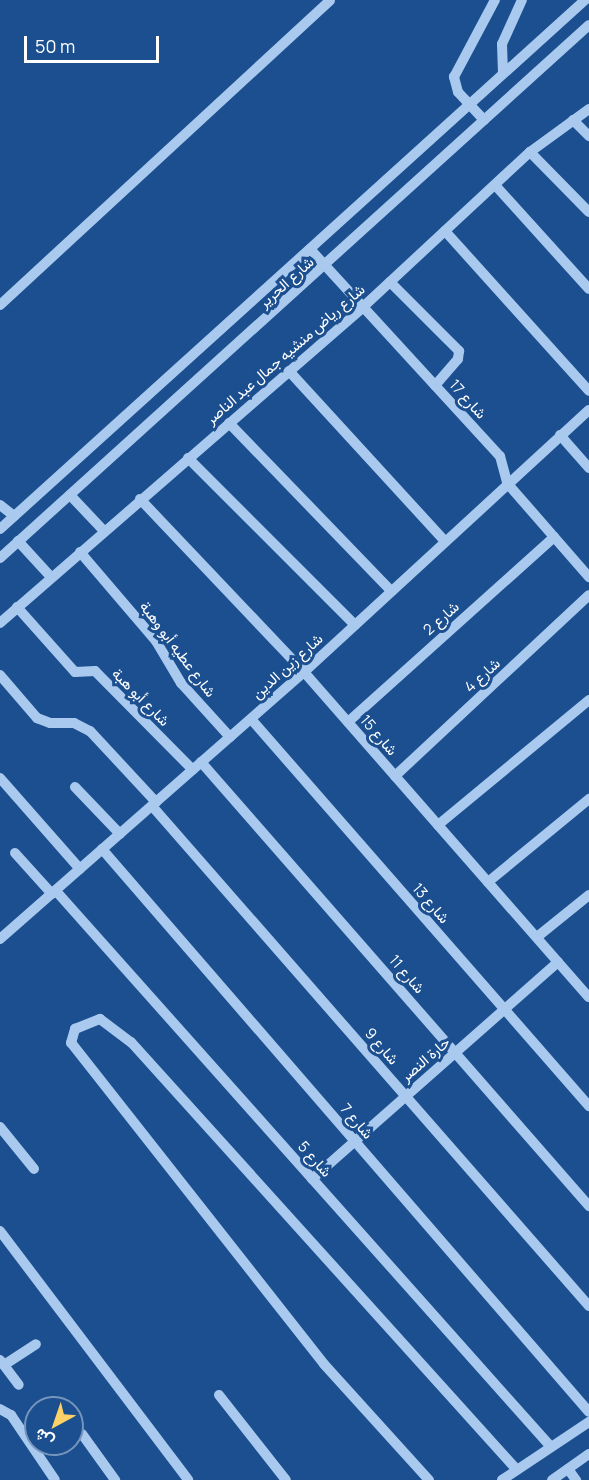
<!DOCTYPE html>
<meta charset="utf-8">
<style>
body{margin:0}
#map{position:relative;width:589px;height:1480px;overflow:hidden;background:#1b4f8f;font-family:Manrope,Vazirmatn,sans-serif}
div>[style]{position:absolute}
.minor>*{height:10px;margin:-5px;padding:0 5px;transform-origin:5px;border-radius:5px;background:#a9c9ee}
span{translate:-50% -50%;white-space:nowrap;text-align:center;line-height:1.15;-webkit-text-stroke:6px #1b4f8f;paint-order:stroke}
.street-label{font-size:15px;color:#fff}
.north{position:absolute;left:24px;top:1396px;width:60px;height:60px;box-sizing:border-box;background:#1b4f8f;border:2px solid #7695bc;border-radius:50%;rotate:220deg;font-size:16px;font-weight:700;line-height:24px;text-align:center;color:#fff}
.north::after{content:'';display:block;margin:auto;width:21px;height:27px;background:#ffd166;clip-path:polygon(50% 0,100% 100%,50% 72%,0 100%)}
.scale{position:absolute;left:24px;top:36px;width:135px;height:27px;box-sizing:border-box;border:3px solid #fff;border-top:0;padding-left:8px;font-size:18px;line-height:21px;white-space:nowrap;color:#fff;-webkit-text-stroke:4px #1b4f8f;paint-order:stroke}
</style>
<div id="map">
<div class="minor">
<i style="left:503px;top:73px;width:29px;rotate:-92deg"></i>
<i style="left:502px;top:44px;width:48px;rotate:-65.6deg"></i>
<i style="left:484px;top:120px;width:38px;rotate:-133deg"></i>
<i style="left:458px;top:92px;width:16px;rotate:-105deg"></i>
<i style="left:454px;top:77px;width:87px;rotate:-62deg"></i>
<i style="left:573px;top:120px;width:23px;rotate:45deg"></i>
<i style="left:530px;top:152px;width:84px;rotate:45.5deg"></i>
<i style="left:495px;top:185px;width:140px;rotate:47.9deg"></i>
<i style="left:445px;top:231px;width:215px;rotate:48deg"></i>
<i style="left:310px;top:249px;width:281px;rotate:47.5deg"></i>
<i style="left:500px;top:456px;width:28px;rotate:75deg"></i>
<i style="left:507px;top:483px;width:125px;rotate:48.9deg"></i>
<i style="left:390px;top:282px;width:98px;rotate:45deg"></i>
<i style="left:459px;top:351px;width:8px;rotate:97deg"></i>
<i style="left:458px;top:359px;width:35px;rotate:131deg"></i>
<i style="left:0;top:305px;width:449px;rotate:-42.7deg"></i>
<i style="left:289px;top:371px;width:231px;rotate:47.5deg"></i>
<i style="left:229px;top:423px;width:233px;rotate:46deg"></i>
<i style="left:560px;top:435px;width:44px;rotate:48.7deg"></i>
<i style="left:188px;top:458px;width:236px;rotate:45deg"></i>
<i style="left:70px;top:495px;width:50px;rotate:46.6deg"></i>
<i style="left:140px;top:499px;width:238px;rotate:46.5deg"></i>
<i style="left:304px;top:672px;width:432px;rotate:48.8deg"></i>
<i style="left:0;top:505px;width:18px;rotate:38deg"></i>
<i style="left:0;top:529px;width:789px;rotate:-42.12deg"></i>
<i style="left:18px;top:541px;width:49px;rotate:47.5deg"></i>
<i style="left:80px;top:552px;width:117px;rotate:49.5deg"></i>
<i style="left:156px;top:641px;width:49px;rotate:59.2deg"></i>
<i style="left:181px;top:683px;width:73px;rotate:47.8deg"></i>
<i style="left:0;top:558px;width:794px;rotate:-42.14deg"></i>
<i style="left:17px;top:607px;width:87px;rotate:48.3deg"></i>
<i style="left:75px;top:672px;width:20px;rotate:-3deg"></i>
<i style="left:95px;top:671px;width:139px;rotate:45.3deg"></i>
<i style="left:0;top:623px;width:481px;rotate:-41deg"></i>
<i style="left:363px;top:307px;width:228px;rotate:-42.9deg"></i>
<i style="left:530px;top:152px;width:73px;rotate:-36.1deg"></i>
<i style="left:0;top:675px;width:57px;rotate:49.3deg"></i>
<i style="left:37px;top:718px;width:14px;rotate:21deg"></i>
<i style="left:50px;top:723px;width:24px"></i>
<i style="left:74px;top:723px;width:18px;rotate:27deg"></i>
<i style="left:90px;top:731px;width:97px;rotate:47.1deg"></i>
<i style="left:251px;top:719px;width:514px;rotate:48.87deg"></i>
<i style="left:348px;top:722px;width:277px;rotate:-41.9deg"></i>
<i style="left:201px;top:762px;width:590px;rotate:48.85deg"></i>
<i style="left:395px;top:776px;width:265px;rotate:-43deg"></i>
<i style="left:0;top:778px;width:121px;rotate:48.7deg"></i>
<i style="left:75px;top:787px;width:65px;rotate:46.2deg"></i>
<i style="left:152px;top:806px;width:664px;rotate:48.85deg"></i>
<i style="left:438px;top:825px;width:196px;rotate:-39.6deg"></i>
<i style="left:102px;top:849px;width:744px;rotate:49.14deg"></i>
<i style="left:15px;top:853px;width:55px;rotate:47.9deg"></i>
<i style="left:488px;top:882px;width:131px;rotate:-39.4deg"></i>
<i style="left:56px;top:891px;width:744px;rotate:48.32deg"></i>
<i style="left:537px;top:937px;width:67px;rotate:-38.9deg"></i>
<i style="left:0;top:939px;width:405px;rotate:-41.3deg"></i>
<i style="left:304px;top:672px;width:387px;rotate:-42.6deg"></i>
<i style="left:0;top:1127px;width:54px;rotate:51deg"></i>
<i style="left:312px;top:1179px;width:328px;rotate:-41.4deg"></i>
<i style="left:0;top:1231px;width:312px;rotate:52.9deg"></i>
<i style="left:0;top:1360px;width:31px;rotate:53deg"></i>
<i style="left:4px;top:1365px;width:38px;rotate:-33deg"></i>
<i style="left:219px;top:1395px;width:108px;rotate:51.8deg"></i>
<i style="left:0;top:1409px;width:13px;rotate:29deg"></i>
<i style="left:11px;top:1415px;width:78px;rotate:55.9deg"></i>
<i style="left:82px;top:1434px;width:57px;rotate:54.3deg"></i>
<i style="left:568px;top:1469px;width:14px;rotate:54deg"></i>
<i style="left:429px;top:1480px;width:156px;rotate:-132.2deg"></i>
<i style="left:324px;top:1364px;width:409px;rotate:-128.2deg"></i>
<i style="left:71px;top:1043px;width:15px;rotate:-74deg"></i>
<i style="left:75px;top:1029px;width:27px;rotate:-22deg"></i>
<i style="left:100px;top:1019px;width:39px;rotate:37deg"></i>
<i style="left:131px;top:1042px;width:576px;rotate:47.95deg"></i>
<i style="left:502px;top:1480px;width:105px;rotate:-33.7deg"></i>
<i style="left:552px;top:1480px;width:45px;rotate:-35.1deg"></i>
</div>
<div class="street-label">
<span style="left:286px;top:282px;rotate:-42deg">شارع الحرير</span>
<span style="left:285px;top:354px;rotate:-41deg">شارع رياض منشيه جمال عبد الناصر</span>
<span style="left:468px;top:399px;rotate:48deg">شارع 17</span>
<span style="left:441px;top:618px;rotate:-42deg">شارع 2</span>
<span style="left:178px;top:649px;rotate:53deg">شارع عطيه أبو وهبة</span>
<span style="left:287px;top:666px;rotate:-42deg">شارع زين الدين</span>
<span style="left:482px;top:675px;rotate:-43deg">شارع 4</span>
<span style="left:141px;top:697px;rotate:45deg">شارع أبو هبة</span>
<span style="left:379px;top:735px;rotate:49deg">شارع 15</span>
<span style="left:431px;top:903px;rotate:49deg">شارع 13</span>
<span style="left:407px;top:974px;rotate:49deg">شارع 11</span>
<span style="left:382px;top:1046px;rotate:49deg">شارع 9</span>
<span style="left:425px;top:1059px;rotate:-41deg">حارة النصر</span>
<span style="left:357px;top:1121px;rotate:49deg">شارع 7</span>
<span style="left:315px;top:1159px;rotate:48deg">شارع 5</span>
</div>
<div class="north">ش</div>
<div class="scale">50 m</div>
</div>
